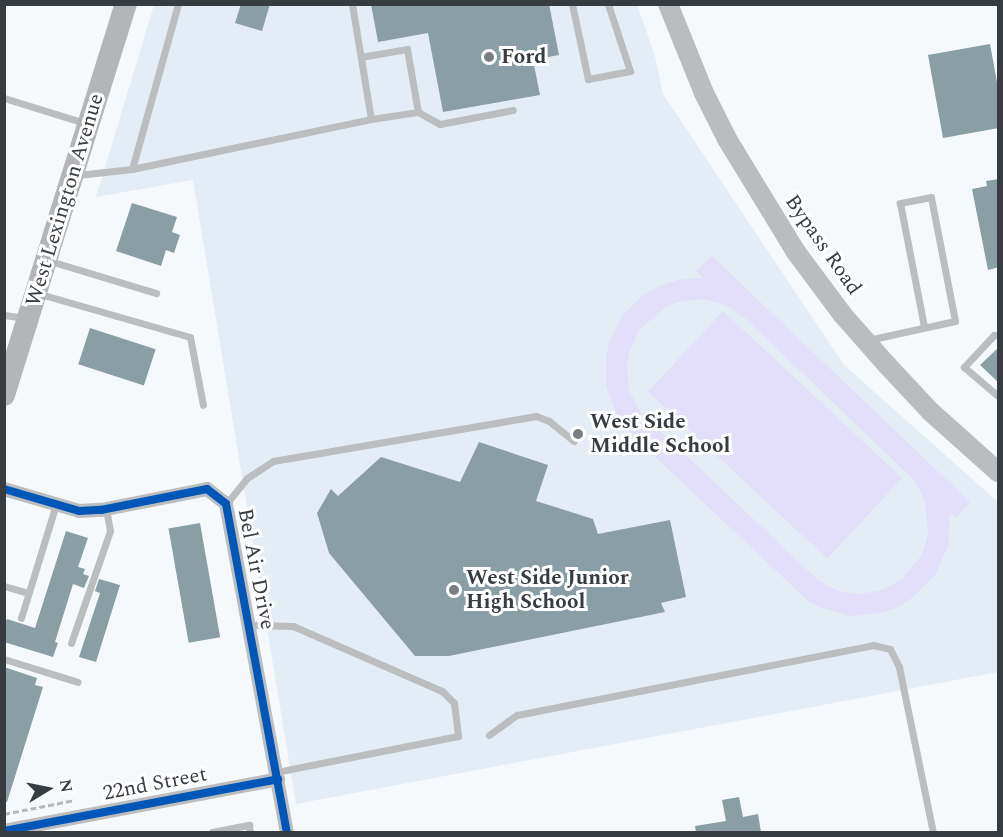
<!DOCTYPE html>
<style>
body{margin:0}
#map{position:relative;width:1003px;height:837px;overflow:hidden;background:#f5f9fc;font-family:Spectral,serif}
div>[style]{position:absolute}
.built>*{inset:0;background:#e4edf5}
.green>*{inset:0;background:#e3def9;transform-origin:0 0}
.building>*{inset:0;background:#899ea5;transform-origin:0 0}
.path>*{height:3px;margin-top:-1.5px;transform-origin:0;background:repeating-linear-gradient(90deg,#b7b8bb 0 6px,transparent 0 9px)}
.service>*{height:7px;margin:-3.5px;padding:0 3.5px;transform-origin:3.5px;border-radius:3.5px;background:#bbbdbf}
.minor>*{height:14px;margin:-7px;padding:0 7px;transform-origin:7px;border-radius:7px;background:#bbbdbf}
.secondary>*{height:20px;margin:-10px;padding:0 10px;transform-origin:10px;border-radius:10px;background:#babdbf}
.primary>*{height:22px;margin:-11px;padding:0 11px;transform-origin:11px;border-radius:11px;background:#b3b5b8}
.cycleway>*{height:8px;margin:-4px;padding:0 4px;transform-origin:4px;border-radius:4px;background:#0057b8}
.dots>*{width:16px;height:16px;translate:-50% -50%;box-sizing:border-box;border:3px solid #fff;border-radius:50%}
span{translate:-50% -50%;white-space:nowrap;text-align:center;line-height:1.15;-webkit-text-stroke:6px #fff;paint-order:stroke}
.poi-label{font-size:21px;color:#373c40;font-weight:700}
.left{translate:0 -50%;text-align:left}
.street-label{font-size:21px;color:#373c40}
.frame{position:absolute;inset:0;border:6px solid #373c40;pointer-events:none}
.north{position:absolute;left:18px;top:759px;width:60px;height:60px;-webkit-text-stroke:4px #fff;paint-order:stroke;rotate:80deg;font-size:16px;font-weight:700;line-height:24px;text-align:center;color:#373c40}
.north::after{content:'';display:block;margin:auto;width:21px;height:27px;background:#373c40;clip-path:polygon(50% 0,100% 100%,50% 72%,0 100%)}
</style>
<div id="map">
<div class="built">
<i style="clip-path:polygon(154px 5px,637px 5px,655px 56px,663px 94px,844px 365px,998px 502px,998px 672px,296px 804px,193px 180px,96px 197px)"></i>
</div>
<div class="green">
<i style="clip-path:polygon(evenodd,712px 256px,970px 502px,956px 518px,950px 513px,948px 546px,935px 575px,912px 598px,898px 607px,884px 612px,852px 616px,821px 608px,807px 600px,633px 436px,616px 413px,606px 386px,606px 357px,609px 343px,621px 317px,641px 297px,654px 288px,681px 279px,703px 278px,696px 271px,712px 256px,702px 299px,726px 305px,746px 319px,915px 481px,925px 501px,928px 534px,922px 555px,901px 580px,882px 590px,860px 594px,838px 591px,819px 581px,640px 412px,629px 390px,627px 365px,629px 353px,639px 330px,666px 307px,678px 302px,702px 299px)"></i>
<i style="left:723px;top:311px;width:245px;height:110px;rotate:43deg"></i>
</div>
<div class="building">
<i style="clip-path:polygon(241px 4px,270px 4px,262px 31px,235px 23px)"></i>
<i style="clip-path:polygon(371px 4px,549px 4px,559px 55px,533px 60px,540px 95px,443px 112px,428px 33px,378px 42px)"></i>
<i style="clip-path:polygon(990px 44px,999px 93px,999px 128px,943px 138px,928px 55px)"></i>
<i style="clip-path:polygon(999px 179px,999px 267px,988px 270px,972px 189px,987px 186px,986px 181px)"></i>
<i style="clip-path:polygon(132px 203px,177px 217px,172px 232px,180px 235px,174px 253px,166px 250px,161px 266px,116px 251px)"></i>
<i style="left:90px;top:328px;width:69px;height:38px;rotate:18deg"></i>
<i style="clip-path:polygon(999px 347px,999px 383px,980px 365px)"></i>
<i style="clip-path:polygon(479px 442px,548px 465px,536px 501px,593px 519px,598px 534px,670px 520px,686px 597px,661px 603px,665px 612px,449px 656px,415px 656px,329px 553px,317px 513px,331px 489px,338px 496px,381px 457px,460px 482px)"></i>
<i style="left:200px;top:523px;width:116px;height:32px;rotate:80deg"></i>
<i style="clip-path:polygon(66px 531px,88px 538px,78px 567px,85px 569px,83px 574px,89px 576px,84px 588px,73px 584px,55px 642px,58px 643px,53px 657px,4px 642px,4px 626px,7px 619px,35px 628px)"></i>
<i style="clip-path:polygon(99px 579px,120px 585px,96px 662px,79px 657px,100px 593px,95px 591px)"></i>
<i style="clip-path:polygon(4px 667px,37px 678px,35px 685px,43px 687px,7px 802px,4px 802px)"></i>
<i style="clip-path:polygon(739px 797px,743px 817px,758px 814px,761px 832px,696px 832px,695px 826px,726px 821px,722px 800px)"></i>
</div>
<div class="path">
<i style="left:4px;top:814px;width:72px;rotate:-11.2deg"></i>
</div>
<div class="service">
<i style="left:572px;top:4px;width:77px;rotate:78deg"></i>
<i style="left:588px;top:79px;width:43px;rotate:-10.8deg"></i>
<i style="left:630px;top:71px;width:71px;rotate:-108.2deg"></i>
<i style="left:361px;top:57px;width:47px;rotate:-9.9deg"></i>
<i style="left:407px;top:49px;width:64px;rotate:80.1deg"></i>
<i style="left:4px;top:98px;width:85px;rotate:17.2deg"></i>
<i style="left:371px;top:119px;width:48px;rotate:-8.5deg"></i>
<i style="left:418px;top:112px;width:25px;rotate:29deg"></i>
<i style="left:440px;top:124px;width:74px;rotate:-10.9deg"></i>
<i style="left:132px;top:169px;width:244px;rotate:-11.8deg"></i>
<i style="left:371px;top:119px;width:117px;rotate:-99.4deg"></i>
<i style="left:78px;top:175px;width:54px;rotate:-6.3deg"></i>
<i style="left:132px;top:169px;width:171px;rotate:-74.4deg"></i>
<i style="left:50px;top:261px;width:111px;rotate:16.8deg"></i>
<i style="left:40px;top:294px;width:156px;rotate:16deg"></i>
<i style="left:190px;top:337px;width:69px;rotate:79.2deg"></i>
<i style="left:4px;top:315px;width:22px;rotate:8deg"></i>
<i style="left:998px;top:335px;width:4px;rotate:180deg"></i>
<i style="left:994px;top:335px;width:44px;rotate:133.2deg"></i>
<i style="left:964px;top:367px;width:45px;rotate:40.5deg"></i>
<i style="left:868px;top:340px;width:89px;rotate:-12.3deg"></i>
<i style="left:955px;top:321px;width:126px;rotate:-101deg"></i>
<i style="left:931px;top:197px;width:32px;rotate:169deg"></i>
<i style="left:900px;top:203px;width:126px;rotate:79deg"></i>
<i style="left:226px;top:504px;width:33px;rotate:-51deg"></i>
<i style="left:247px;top:478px;width:31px;rotate:-33deg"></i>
<i style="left:273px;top:461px;width:267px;rotate:-9.7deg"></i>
<i style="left:536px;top:416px;width:14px;rotate:21deg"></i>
<i style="left:549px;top:421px;width:32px;rotate:39deg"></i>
<i style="left:4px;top:586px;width:25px;rotate:16deg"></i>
<i style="left:21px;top:618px;width:119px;rotate:-72.9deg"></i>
<i style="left:249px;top:625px;width:44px;rotate:1.3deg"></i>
<i style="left:293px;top:626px;width:163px;rotate:23.6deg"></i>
<i style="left:442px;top:691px;width:17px;rotate:45deg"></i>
<i style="left:454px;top:703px;width:33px;rotate:83deg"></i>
<i style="left:458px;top:736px;width:186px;rotate:168.8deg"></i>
<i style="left:71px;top:643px;width:119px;rotate:-70.8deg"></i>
<i style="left:110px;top:531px;width:22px;rotate:-100deg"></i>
<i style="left:4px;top:659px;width:77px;rotate:17.3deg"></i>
<i style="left:489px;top:735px;width:34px;rotate:-36deg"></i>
<i style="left:517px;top:715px;width:363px;rotate:-11.1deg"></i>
<i style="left:873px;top:645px;width:17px;rotate:13deg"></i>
<i style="left:890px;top:649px;width:20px;rotate:63deg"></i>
<i style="left:899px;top:667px;width:168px;rotate:78.4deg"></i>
<i style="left:212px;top:832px;width:38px;rotate:-11deg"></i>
<i style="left:249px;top:825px;width:7px;rotate:82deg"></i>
</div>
<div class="minor">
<i style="left:4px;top:489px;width:78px;rotate:16.3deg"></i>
<i style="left:79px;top:511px;width:22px;rotate:-3deg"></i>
<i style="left:101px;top:510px;width:108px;rotate:-11.2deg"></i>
<i style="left:207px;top:489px;width:24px;rotate:38deg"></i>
<i style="left:226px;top:504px;width:334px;rotate:79.5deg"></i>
<i style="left:4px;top:831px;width:279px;rotate:-10.7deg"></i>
</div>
<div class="secondary">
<i style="left:668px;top:4px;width:96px;rotate:68deg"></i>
<i style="left:704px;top:93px;width:51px;rotate:63.4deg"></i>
<i style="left:727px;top:139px;width:132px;rotate:58.6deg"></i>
<i style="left:796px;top:252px;width:77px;rotate:53.4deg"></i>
<i style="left:842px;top:314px;width:68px;rotate:48.6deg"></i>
<i style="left:887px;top:365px;width:64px;rotate:46.9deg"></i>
<i style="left:931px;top:412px;width:90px;rotate:41.8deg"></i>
</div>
<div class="primary">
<i style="left:4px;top:395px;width:410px;rotate:-72.7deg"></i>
</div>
<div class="cycleway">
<i style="left:4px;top:489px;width:78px;rotate:16.3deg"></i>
<i style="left:79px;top:511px;width:22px;rotate:-3deg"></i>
<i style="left:101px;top:510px;width:108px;rotate:-11.2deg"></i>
<i style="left:207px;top:489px;width:24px;rotate:38deg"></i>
<i style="left:226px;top:504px;width:334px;rotate:79.5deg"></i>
<i style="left:4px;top:831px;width:279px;rotate:-10.7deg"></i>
</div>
<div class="dots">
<i style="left:489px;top:57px;background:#7a7e82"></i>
<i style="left:578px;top:434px;background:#7a7e82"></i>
<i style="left:454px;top:590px;background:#7a7e82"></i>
</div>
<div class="poi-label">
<span class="left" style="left:501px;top:57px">Ford</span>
<span class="left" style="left:590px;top:434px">West Side<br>Middle School</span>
<span class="left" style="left:466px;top:590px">West Side Junior<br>High School</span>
</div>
<div class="street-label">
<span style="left:65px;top:200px;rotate:-73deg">West Lexington Avenue</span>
<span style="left:823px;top:245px;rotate:55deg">Bypass Road</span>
<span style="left:256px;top:569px;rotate:79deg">Bel Air Drive</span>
<span style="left:155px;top:784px;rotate:-11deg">22nd Street</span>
</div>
<div class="frame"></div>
<div class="north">N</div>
</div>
